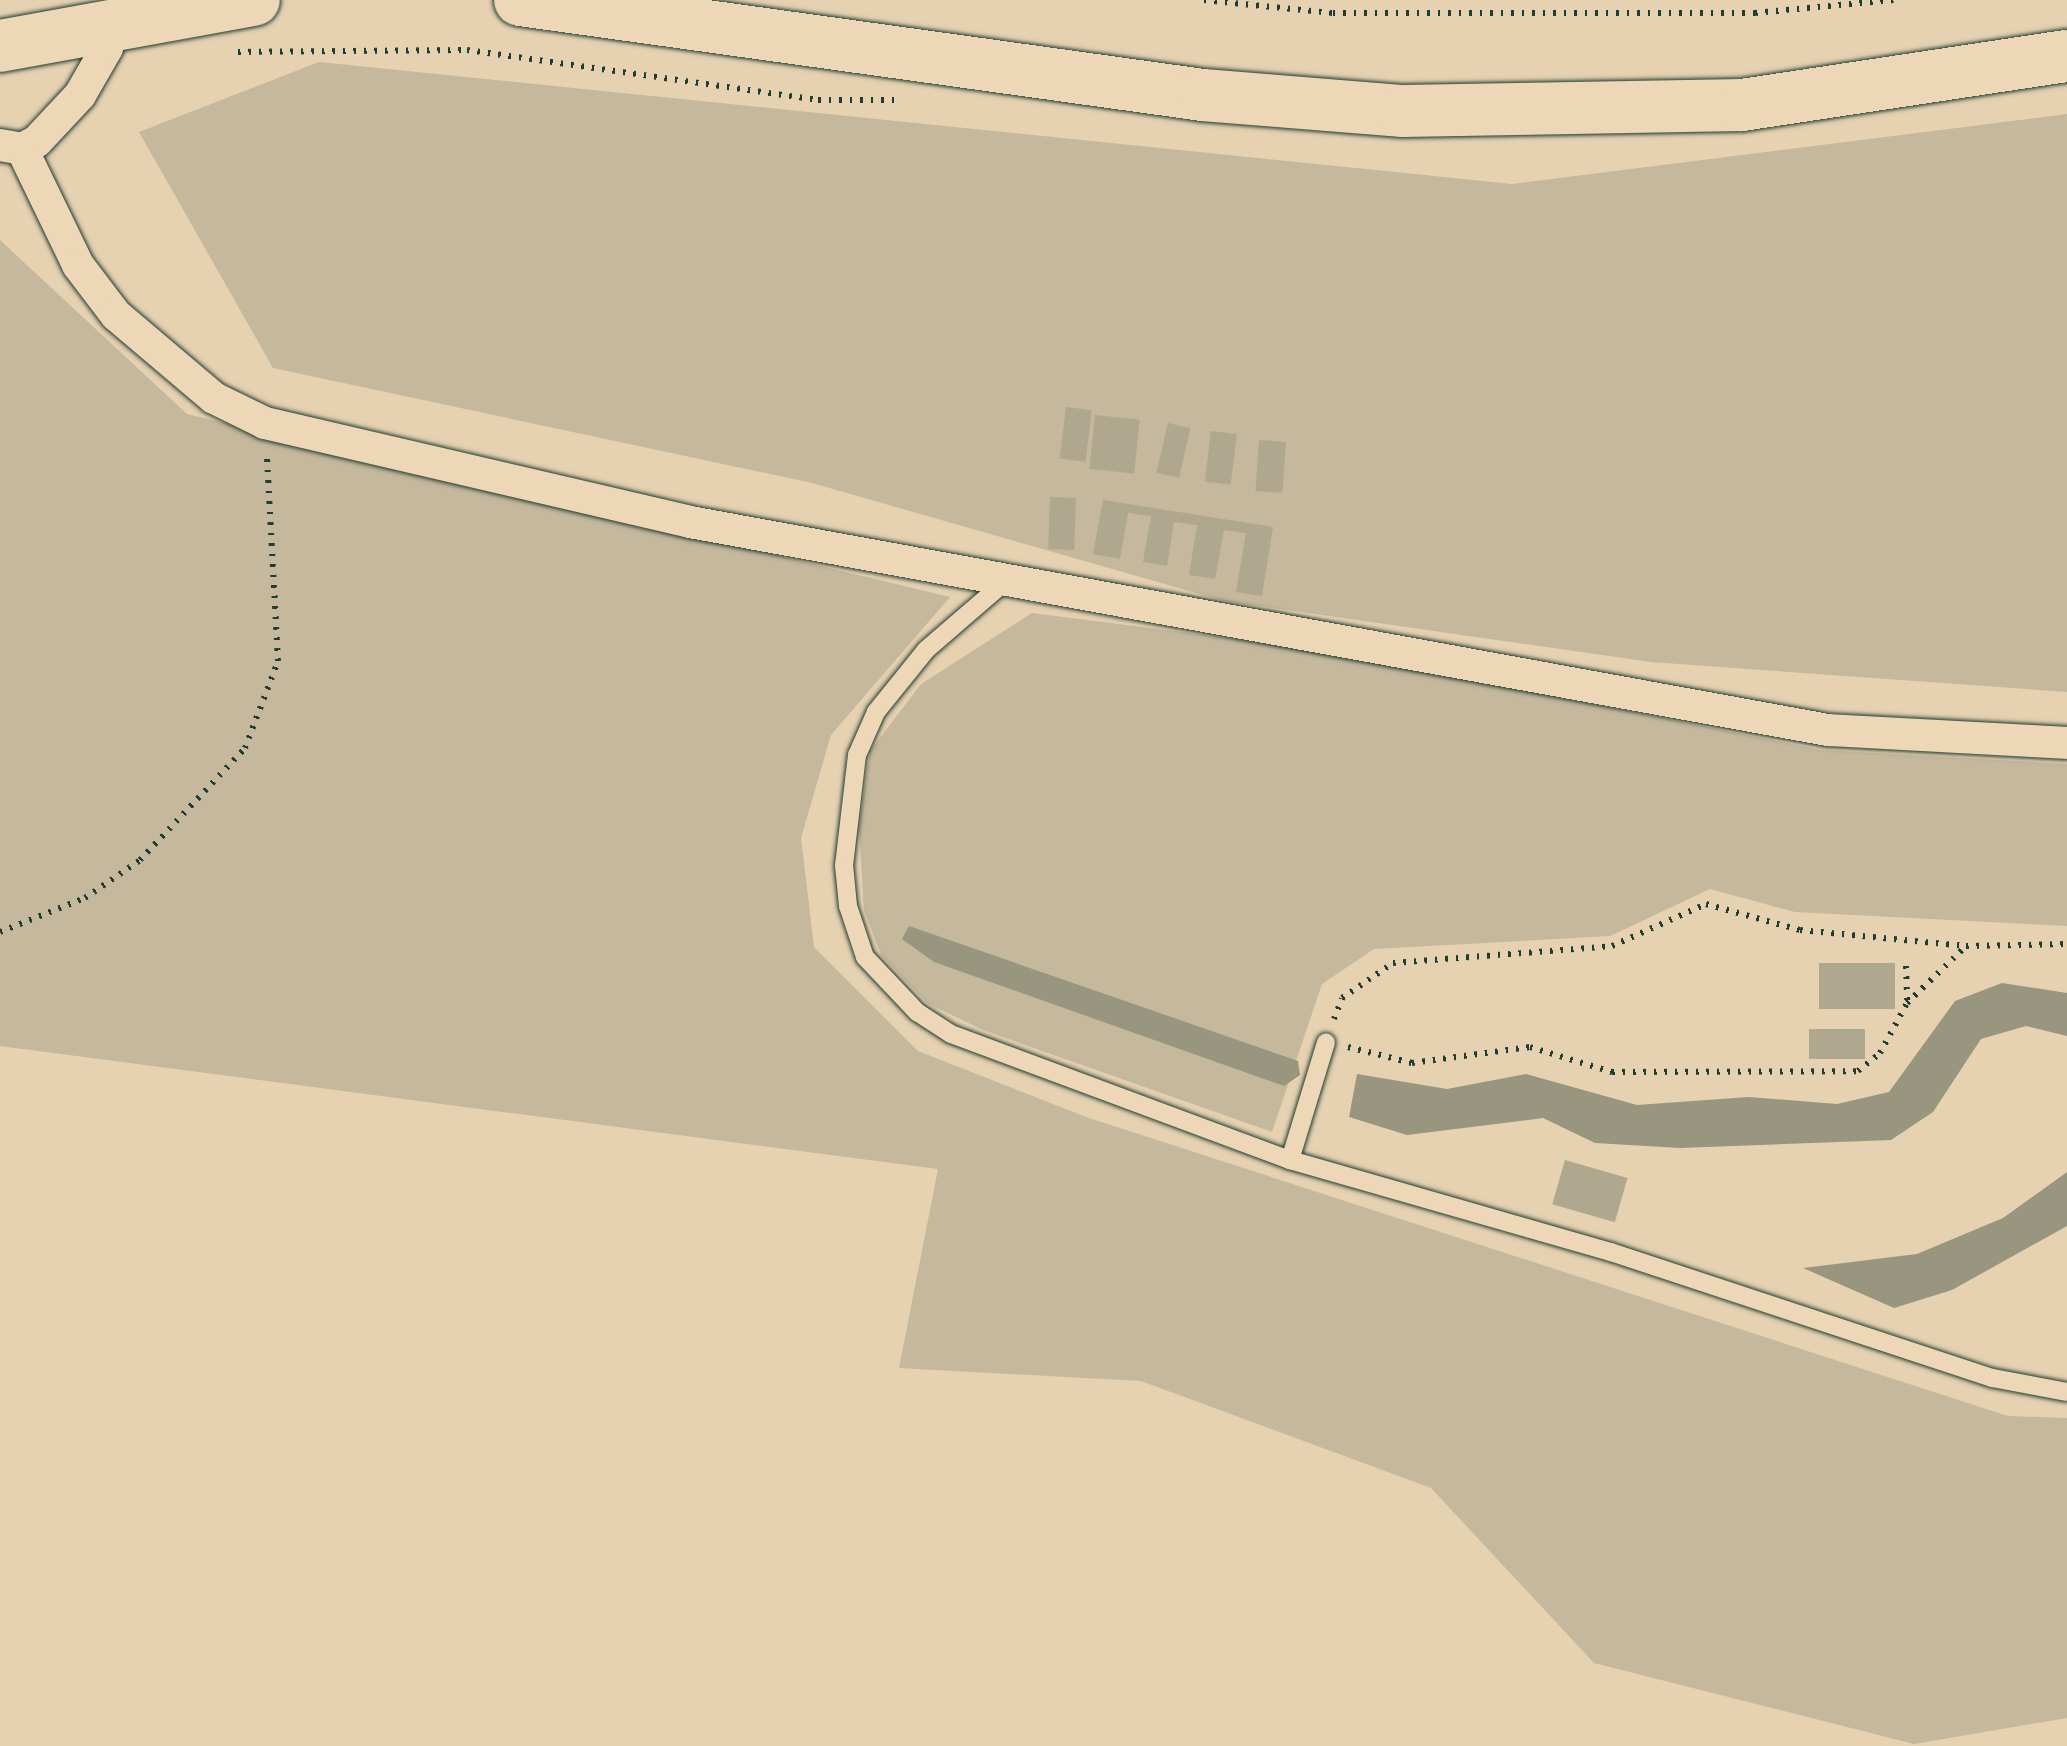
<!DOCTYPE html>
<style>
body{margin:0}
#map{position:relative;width:2067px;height:1746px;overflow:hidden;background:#e6d1b1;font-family:Sriracha,sans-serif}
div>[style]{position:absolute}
.green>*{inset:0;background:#c5b89c}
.water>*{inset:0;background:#98967f}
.building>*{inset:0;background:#afa78e;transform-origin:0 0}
.path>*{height:6px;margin-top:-3px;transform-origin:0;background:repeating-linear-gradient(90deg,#1f3d34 0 2.5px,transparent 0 10.5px)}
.roads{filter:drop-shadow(0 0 2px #1f3d34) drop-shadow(0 0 2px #1f3d34)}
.lane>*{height:18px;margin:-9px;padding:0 9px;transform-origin:9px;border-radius:9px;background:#eed7b6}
.street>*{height:32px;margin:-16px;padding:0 16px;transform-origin:16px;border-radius:16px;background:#eed7b6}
.primary>*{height:52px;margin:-26px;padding:0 26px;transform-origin:26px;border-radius:26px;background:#eed7b6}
span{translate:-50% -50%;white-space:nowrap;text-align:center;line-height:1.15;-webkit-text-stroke:10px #eed7b6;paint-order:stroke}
</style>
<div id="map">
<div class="green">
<i style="clip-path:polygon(319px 62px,1512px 184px,2067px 114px,2067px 692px,1651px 662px,1224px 601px,812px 483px,273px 368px,139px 132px)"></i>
<i style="clip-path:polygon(0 240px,187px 414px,950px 597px,831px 735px,801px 838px,814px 947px,918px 1051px,1086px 1117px,2008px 1416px,2067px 1418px,2067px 1718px,1914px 1744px,1594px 1663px,1431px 1488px,1141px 1381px,899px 1368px,938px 1169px,0 1046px)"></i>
<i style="clip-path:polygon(1032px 613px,1323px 650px,1821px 750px,2067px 764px,2067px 926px,1795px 912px,1710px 889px,1610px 936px,1374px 949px,1322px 984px,1272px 1132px,983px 1030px,927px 1003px,881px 955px,864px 910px,859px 827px,870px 751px,921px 684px)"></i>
</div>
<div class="water">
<i style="clip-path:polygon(909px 926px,1298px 1061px,1300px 1075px,1284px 1086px,934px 962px,902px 939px)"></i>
<i style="clip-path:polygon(2002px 983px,2067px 993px,2067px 1036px,2026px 1026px,1981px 1039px,1933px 1112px,1891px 1140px,1680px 1148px,1595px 1143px,1543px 1118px,1407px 1135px,1349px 1117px,1357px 1074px,1447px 1089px,1526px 1074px,1637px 1105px,1749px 1097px,1837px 1104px,1889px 1092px,1955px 1001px)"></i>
<i style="clip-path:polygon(2067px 1172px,2067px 1226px,1952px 1290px,1894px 1308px,1803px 1268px,1917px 1254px,2003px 1218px)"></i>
</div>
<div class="building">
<i style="left:1066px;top:407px;width:26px;height:52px;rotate:7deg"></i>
<i style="left:1095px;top:415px;width:45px;height:54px;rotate:6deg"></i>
<i style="left:1168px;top:423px;width:23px;height:51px;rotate:13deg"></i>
<i style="left:1211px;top:431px;width:26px;height:51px;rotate:7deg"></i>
<i style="left:1259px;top:440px;width:27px;height:51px;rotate:4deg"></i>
<i style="left:1050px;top:497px;width:26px;height:52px;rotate:2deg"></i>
<i style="clip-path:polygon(1103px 500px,1273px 527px,1262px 596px,1236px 592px,1246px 533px,1224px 530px,1215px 579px,1189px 575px,1197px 525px,1174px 522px,1167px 566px,1143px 562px,1151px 516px,1128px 513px,1120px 559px,1093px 554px)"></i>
<i style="left:1819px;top:963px;width:76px;height:46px"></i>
<i style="left:1865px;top:1029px;width:30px;height:56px;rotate:90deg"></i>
<i style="left:1565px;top:1160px;width:65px;height:46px;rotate:16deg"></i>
</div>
<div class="path">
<i style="left:1204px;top:0;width:130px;rotate:5.8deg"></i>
<i style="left:1333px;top:13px;width:422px"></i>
<i style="left:1755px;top:13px;width:139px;rotate:-5.4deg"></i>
<i style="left:238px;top:52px;width:229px;rotate:-0.5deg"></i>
<i style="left:467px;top:50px;width:355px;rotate:8.1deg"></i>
<i style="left:818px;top:100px;width:78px"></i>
<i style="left:0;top:932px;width:92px;rotate:-21.8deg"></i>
<i style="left:85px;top:898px;width:67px;rotate:-34.6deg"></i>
<i style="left:140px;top:860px;width:154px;rotate:-46.8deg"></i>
<i style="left:245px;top:748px;width:93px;rotate:-69.2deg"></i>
<i style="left:278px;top:661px;width:206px;rotate:-93.1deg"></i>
<i style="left:1906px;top:966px;width:35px;rotate:88deg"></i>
<i style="left:1334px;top:1019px;width:22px;rotate:-69deg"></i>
<i style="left:1342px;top:998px;width:62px;rotate:-34.5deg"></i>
<i style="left:1393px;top:963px;width:220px;rotate:-4.4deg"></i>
<i style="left:1612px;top:946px;width:103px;rotate:-24.1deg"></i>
<i style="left:1706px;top:904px;width:98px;rotate:15.5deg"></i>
<i style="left:1800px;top:930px;width:167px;rotate:5.5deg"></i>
<i style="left:1966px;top:946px;width:101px;rotate:-1.1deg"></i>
<i style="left:1348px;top:1047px;width:66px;rotate:14deg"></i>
<i style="left:1412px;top:1063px;width:119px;rotate:-7.7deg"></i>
<i style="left:1530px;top:1047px;width:86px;rotate:17deg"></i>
<i style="left:1612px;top:1072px;width:246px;rotate:-0.2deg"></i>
<i style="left:1858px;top:1071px;width:28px;rotate:-39deg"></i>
<i style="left:1880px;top:1053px;width:57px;rotate:-61.6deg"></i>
<i style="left:1907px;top:1003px;width:82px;rotate:-44deg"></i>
</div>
<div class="roads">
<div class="lane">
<i style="left:1007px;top:580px;width:107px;rotate:139.2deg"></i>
<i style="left:926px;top:650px;width:80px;rotate:128.9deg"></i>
<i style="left:876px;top:712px;width:47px;rotate:113.8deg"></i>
<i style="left:857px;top:755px;width:111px;rotate:96.7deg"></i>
<i style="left:844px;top:865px;width:41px;rotate:84.4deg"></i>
<i style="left:848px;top:906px;width:54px;rotate:71.6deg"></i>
<i style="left:865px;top:957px;width:76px;rotate:46.6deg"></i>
<i style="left:917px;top:1012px;width:40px;rotate:32.9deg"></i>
<i style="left:951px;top:1034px;width:362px;rotate:20.4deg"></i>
<i style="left:1290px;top:1160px;width:334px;rotate:16deg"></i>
<i style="left:1611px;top:1252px;width:402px;rotate:18.3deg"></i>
<i style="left:1993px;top:1378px;width:75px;rotate:10.7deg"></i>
<i style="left:1290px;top:1160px;width:123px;rotate:-73deg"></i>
</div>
<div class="street">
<i style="left:0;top:145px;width:22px;rotate:10deg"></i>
<i style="left:22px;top:149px;width:17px;rotate:-28deg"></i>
<i style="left:37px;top:141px;width:63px;rotate:-46.9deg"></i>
<i style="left:80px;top:95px;width:54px;rotate:-60.1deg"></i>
<i style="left:107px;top:48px;width:27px;rotate:-86deg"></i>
<i style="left:22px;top:149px;width:129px;rotate:64.2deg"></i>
<i style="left:78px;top:265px;width:63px;rotate:52.8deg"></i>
<i style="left:116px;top:315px;width:128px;rotate:40.3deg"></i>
<i style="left:214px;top:398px;width:57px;rotate:26.1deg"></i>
<i style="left:265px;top:423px;width:436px;rotate:13.1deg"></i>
<i style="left:690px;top:522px;width:1157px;rotate:10.36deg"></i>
<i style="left:1828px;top:730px;width:239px;rotate:3.1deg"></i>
</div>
<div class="primary">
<i style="left:520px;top:0;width:690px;rotate:7.92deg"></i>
<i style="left:1203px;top:95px;width:201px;rotate:4.6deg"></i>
<i style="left:1403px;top:111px;width:339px;rotate:-1deg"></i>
<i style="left:1742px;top:105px;width:329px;rotate:-8.6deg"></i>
<i style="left:0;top:46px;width:258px;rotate:-10.3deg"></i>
</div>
</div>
</div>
